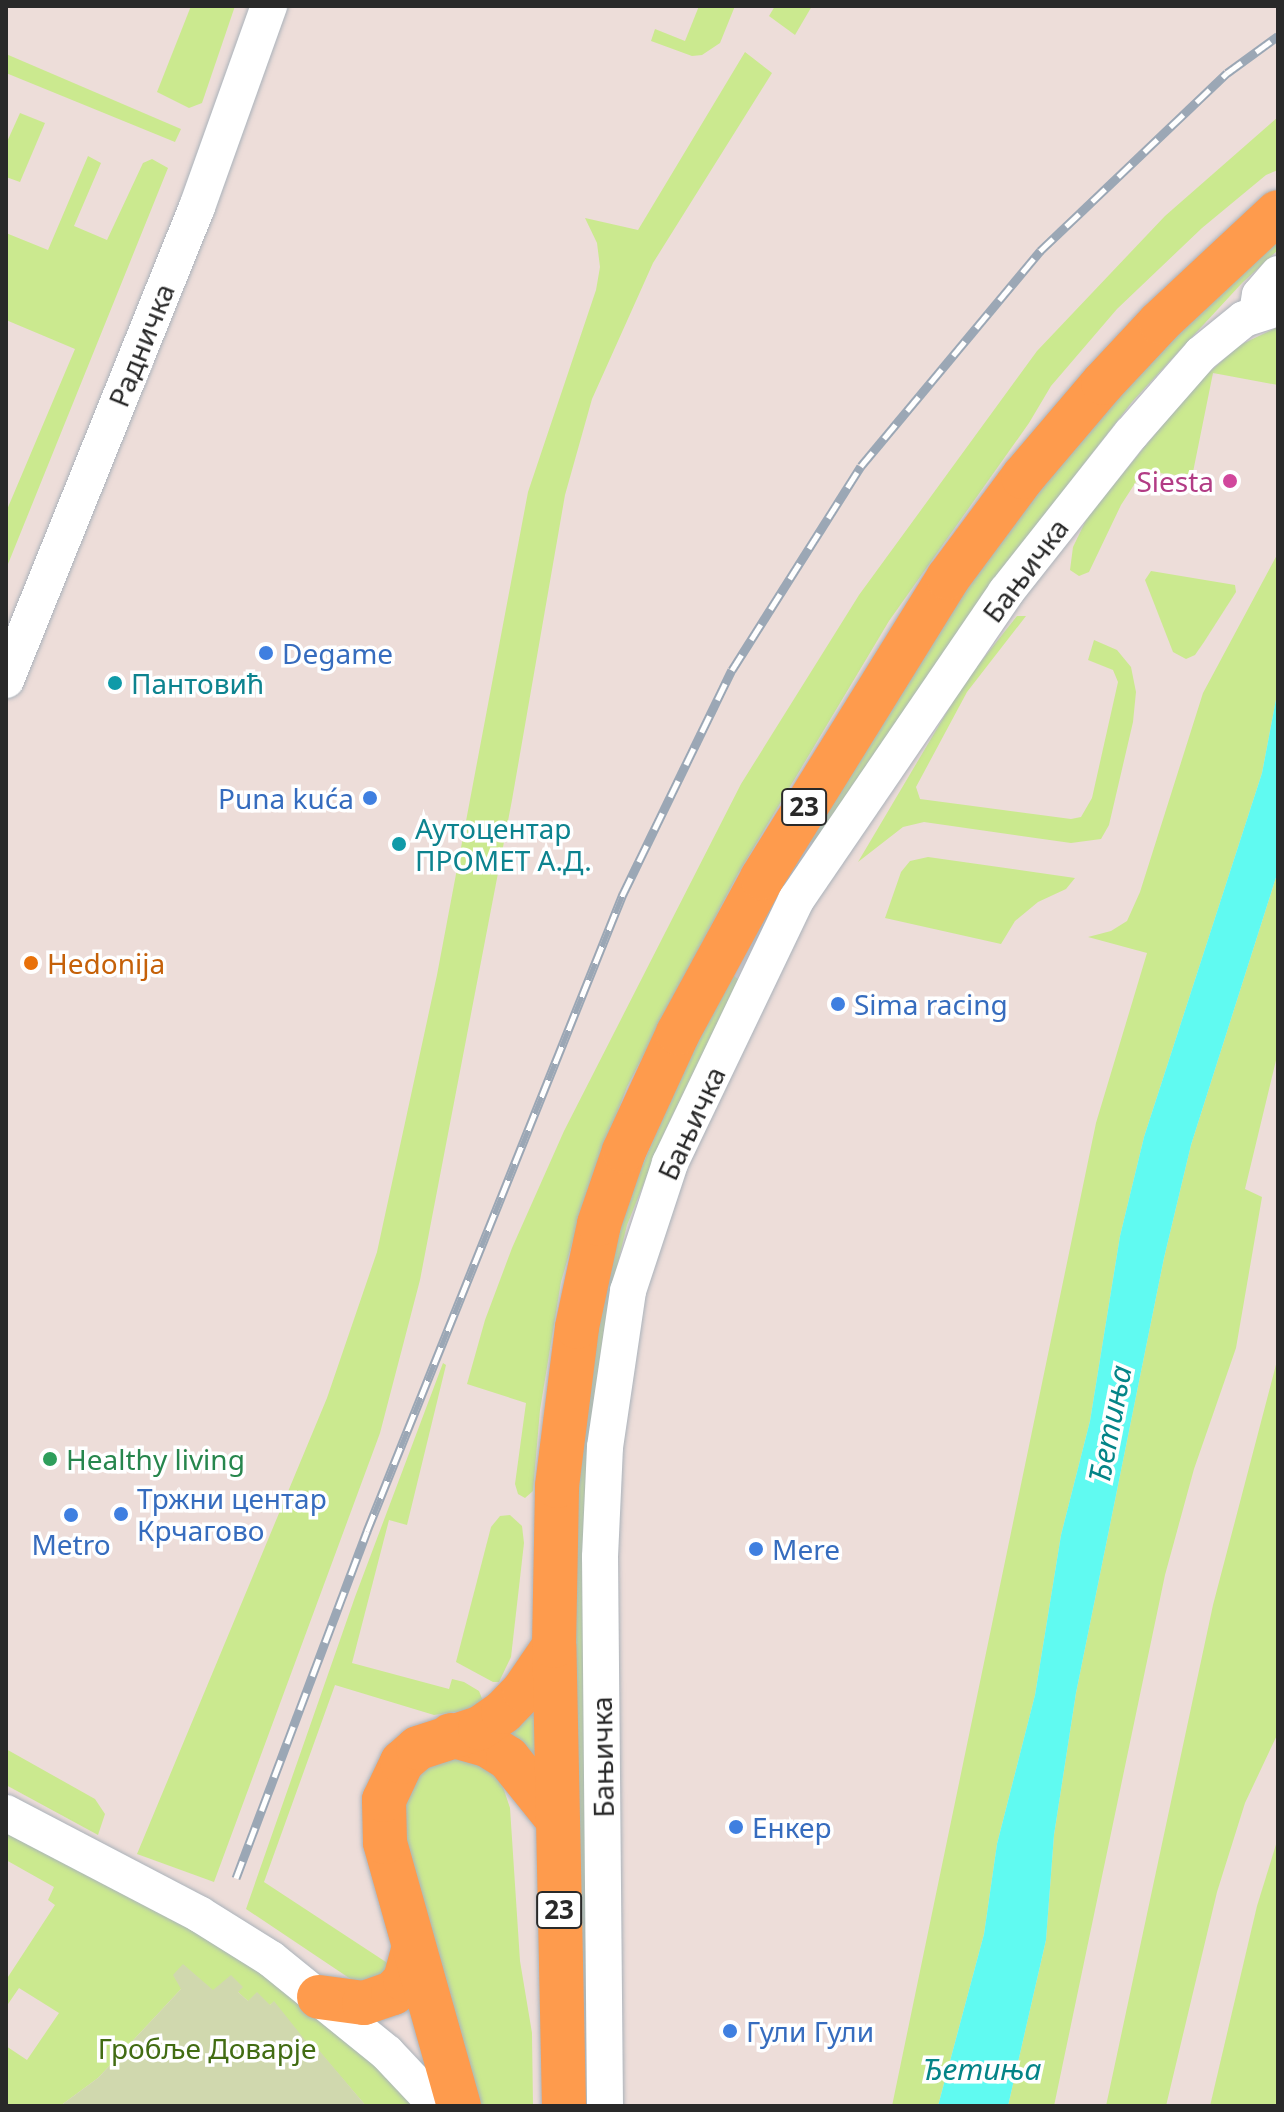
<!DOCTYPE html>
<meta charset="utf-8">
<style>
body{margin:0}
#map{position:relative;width:1284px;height:2112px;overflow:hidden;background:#edddd9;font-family:"Noto Sans",sans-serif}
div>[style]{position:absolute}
.green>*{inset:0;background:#cbe98f}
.cemetery>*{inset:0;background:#d0d8ae}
.water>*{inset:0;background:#60faf1}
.roads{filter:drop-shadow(0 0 2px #aab2ba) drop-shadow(0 0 2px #aab2ba)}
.minor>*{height:36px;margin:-18px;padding:0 18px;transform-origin:18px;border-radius:18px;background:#fff}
.major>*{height:44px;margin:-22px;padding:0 22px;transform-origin:22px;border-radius:22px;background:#fe9b4d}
.rail>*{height:9px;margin-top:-4.5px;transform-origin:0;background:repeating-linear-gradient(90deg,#fff 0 18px,#9ba7b5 0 36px);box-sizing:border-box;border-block:2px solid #9ba7b5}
.dots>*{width:22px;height:22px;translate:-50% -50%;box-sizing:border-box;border:4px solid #fff;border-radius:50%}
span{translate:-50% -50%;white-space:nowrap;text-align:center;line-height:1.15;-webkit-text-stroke:7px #fff;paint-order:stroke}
.shield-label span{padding:2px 6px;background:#fff;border:2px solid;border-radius:6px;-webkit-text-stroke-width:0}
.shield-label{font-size:26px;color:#292929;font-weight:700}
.street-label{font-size:28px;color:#292929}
.hotel-label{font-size:28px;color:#b23c85}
.right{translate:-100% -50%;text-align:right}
.shop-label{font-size:28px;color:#366cbe}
.left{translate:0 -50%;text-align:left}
.culture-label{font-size:28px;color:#0d838f}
.food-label{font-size:28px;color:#c56008}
.leisure-label{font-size:28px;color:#27864d}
.park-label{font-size:28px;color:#426c13}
.water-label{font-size:30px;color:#048487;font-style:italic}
.frame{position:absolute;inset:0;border:8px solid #292929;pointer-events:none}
</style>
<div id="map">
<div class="green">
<i style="clip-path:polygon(191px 6px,235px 6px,202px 103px,189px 108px,157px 92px)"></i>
<i style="clip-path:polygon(699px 6px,735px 6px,720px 43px,702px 55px,692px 56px,651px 41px,655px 29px,685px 41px)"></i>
<i style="clip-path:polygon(775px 6px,812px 6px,795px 35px,769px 16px)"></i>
<i style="clip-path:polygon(745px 52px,772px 73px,653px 263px,592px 399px,565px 495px,512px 800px,420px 1280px,380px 1433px,214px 1882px,137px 1854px,327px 1398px,377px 1252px,437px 975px,528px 492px,596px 290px,600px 267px,597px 243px,585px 218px,638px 230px)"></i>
<i style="clip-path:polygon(6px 54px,181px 129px,175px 142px,6px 73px)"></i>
<i style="clip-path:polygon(20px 113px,45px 123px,20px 182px,6px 177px,6px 144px)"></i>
<i style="clip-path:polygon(1278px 117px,1278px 170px,1266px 175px,1202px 228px,1117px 309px,1051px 386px,1029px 423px,889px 621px,738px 874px,627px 1087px,588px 1189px,561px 1282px,540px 1410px,533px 1491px,525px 1498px,518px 1494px,515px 1484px,526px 1403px,467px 1384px,485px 1320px,512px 1248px,564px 1131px,741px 784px,859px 595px,1037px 351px,1165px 216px)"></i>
<i style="clip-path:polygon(88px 156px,101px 163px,74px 226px,107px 240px,143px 163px,152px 159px,168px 168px,6px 569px,6px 512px,75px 349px,6px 320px,6px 233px,48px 250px)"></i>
<i style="clip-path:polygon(1278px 239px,1278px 250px,1242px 283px,1132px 402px,997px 576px,816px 845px,810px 841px,932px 639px,1026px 506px,1147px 365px)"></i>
<i style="clip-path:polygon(1278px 327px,1278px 385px,1213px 373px,1192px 477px,1143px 471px,1121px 505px,1089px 572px,1079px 576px,1070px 570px,1073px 547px,1088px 516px,1197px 383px,1240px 345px)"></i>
<i style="clip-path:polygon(1278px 553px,1278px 689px,1262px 773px,1144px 1137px,1120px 1236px,1090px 1421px,1061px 1535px,1035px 1695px,997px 1844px,984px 1934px,938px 2106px,892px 2106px,1096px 1123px,1147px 953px,1088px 937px,1111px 931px,1127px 921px,1140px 892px,1203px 693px)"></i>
<i style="clip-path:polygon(1151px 571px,1235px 585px,1236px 592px,1204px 642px,1195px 655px,1186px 659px,1173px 652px,1145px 580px)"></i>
<i style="clip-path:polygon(1017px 616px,1026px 616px,967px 692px,916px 787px,920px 799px,1071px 819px,1081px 817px,1092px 798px,1118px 682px,1113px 670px,1088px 660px,1094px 640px,1117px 650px,1131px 667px,1136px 692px,1133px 722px,1109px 825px,1101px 839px,1071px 843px,924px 822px,903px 827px,858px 862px,964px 683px)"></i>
<i style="clip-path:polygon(928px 857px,1075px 878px,1066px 889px,1038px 902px,1015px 921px,1001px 944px,885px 918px,901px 872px,910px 861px)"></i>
<i style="clip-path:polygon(1278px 871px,1278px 1052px,1245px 1189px,1262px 1197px,1236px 1348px,1194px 1469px,1165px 1575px,1054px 2106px,1008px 2106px,1046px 1940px,1054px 1835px,1076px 1693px,1164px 1258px,1191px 1145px)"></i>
<i style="clip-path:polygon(733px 975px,739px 980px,665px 1131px,627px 1225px,608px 1303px,593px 1405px,585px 1512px,590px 2106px,587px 2106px,574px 1634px,578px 1494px,593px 1353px,614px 1250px,635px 1183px,687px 1061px)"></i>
<i style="clip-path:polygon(1278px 1357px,1278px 1733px,1245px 1803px,1217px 1892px,1166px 2106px,1106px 2106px,1213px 1605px)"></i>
<i style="clip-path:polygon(443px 1363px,446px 1365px,407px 1525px,389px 1520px,352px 1663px,449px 1689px,452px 1679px,464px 1682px,479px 1691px,483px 1701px,469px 1710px,434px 1715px,335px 1685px,264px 1882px,392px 1966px,370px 1992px,246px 1909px,355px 1597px)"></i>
<i style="clip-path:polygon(510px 1515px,522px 1526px,524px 1543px,511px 1657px,499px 1682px,493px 1682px,456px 1662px,491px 1527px,500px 1516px)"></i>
<i style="clip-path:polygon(534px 1703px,535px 1761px,505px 1732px)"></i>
<i style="clip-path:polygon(6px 1749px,95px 1799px,105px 1814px,98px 1835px,6px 1785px)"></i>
<i style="clip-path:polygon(464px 1754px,500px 1778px,510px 1808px,520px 1961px,532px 2033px,533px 2106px,479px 2106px,401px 1824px,407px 1789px,435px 1759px)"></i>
<i style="clip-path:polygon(6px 1832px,188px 1927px,264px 1974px,364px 2055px,415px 2106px,366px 2106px,318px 2050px,306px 2060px,299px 2052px,308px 2046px,274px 2002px,270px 2005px,248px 2001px,238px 1992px,181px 1989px,98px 2078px,60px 2106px,6px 2106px,6px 2046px,27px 2060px,59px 2013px,19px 1988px,6px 2007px,6px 1980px,55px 1905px,48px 1900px,54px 1887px,6px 1860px)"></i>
<i style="clip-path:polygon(1278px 1838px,1278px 2106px,1210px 2106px,1257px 1906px)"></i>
</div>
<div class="cemetery">
<i style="clip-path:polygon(183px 1964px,213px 1990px,231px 1975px,243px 1987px,238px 1992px,248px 2001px,257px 1992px,270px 2005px,274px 2001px,309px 2045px,300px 2053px,307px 2060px,318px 2049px,366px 2106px,60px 2106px,98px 2078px,181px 1989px,173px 1975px)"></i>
</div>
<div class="water">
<i style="clip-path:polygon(1278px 689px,1278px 871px,1191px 1145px,1164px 1258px,1076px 1693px,1054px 1835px,1046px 1940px,1008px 2106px,938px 2106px,984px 1934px,997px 1844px,1035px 1695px,1061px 1535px,1090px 1421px,1120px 1236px,1144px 1137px,1262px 773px)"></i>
</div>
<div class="roads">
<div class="minor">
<i style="left:1257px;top:313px;width:18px;rotate:-81deg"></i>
<i style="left:1260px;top:295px;width:28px;rotate:-49deg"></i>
<i style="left:6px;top:680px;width:510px;rotate:-68.01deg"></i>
<i style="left:197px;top:207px;width:214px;rotate:-70.3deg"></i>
<i style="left:6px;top:1813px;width:218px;rotate:27.6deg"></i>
<i style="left:199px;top:1914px;width:85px;rotate:32deg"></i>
<i style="left:271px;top:1959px;width:149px;rotate:39deg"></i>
<i style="left:387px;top:2053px;width:73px;rotate:46.7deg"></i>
<i style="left:605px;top:2106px;width:549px;rotate:-90.52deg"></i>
<i style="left:600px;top:1557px;width:110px;rotate:-87.4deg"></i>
<i style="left:605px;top:1447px;width:158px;rotate:-81.6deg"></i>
<i style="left:628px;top:1291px;width:135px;rotate:-71.8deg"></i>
<i style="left:670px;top:1163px;width:292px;rotate:-64.4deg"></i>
<i style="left:796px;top:900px;width:373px;rotate:-55.7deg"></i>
<i style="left:1006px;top:592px;width:201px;rotate:-51.7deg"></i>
<i style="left:1131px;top:434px;width:106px;rotate:-48.8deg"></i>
<i style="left:1201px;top:354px;width:55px;rotate:-39.1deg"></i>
<i style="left:1244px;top:319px;width:36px;rotate:-18deg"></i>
</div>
<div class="major">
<i style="left:451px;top:1735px;width:37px;rotate:16deg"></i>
<i style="left:487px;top:1745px;width:25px;rotate:32deg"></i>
<i style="left:508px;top:1758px;width:78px;rotate:51.2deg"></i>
<i style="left:319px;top:1997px;width:45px;rotate:7.6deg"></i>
<i style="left:364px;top:2003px;width:31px;rotate:-19deg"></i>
<i style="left:393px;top:1993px;width:18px;rotate:-47deg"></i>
<i style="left:405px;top:1980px;width:34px;rotate:-75deg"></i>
<i style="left:459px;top:2106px;width:274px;rotate:-105.7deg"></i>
<i style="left:385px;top:1842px;width:42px;rotate:-91.4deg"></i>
<i style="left:384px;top:1800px;width:42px;rotate:-64.7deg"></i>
<i style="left:402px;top:1762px;width:21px;rotate:-41deg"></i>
<i style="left:418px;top:1748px;width:65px;rotate:-17.9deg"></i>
<i style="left:480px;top:1728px;width:28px;rotate:-35deg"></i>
<i style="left:503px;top:1712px;width:30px;rotate:-46deg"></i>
<i style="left:524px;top:1690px;width:53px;rotate:-55.7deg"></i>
<i style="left:564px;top:2106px;width:460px;rotate:-91.2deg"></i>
<i style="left:554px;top:1646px;width:160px;rotate:-88.9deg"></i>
<i style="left:557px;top:1486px;width:160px;rotate:-82.8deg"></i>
<i style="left:577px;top:1327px;width:105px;rotate:-77.9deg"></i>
<i style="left:599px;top:1224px;width:77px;rotate:-71.1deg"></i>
<i style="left:624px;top:1151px;width:130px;rotate:-65.4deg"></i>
<i style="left:678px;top:1033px;width:176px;rotate:-61.5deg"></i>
<i style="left:762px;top:878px;width:353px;rotate:-58.2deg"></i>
<i style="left:948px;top:578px;width:126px;rotate:-53.4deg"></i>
<i style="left:1023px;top:477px;width:123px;rotate:-49.6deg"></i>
<i style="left:1103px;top:383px;width:83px;rotate:-46.9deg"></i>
<i style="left:1160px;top:322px;width:161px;rotate:-43deg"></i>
</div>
</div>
<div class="rail">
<i style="left:236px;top:1878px;width:371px;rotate:-69.3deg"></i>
<i style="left:367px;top:1531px;width:687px;rotate:-68.11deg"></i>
<i style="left:623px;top:894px;width:249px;rotate:-64.1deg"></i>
<i style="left:732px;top:670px;width:241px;rotate:-57.7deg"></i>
<i style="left:861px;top:466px;width:280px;rotate:-50.2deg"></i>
<i style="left:1040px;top:251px;width:258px;rotate:-43.6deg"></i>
<i style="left:1227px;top:73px;width:63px;rotate:-36deg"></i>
</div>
<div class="dots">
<i style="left:1230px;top:481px;background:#d1479c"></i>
<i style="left:266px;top:653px;background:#3f7fe0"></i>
<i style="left:115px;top:683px;background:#0f9aa8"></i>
<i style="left:370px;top:798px;background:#3f7fe0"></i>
<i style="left:399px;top:844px;background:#0f9aa8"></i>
<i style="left:31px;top:963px;background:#e8710a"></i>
<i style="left:838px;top:1004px;background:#3f7fe0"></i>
<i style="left:50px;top:1459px;background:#2e9e5b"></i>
<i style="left:121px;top:1514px;background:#3f7fe0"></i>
<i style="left:71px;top:1515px;background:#3f7fe0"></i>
<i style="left:756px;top:1549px;background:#3f7fe0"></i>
<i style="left:736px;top:1827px;background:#3f7fe0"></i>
<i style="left:730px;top:2031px;background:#3f7fe0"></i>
</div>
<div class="shield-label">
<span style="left:804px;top:807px">23</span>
<span style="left:559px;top:1910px">23</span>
</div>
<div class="street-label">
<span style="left:141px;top:345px;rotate:-68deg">Радничка</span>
<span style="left:1025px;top:570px;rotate:-53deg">Бањичка</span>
<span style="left:691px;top:1123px;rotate:-65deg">Бањичка</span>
<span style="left:602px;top:1757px;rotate:-91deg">Бањичка</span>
</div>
<div class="hotel-label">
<span class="right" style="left:1214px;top:481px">Siesta</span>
</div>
<div class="shop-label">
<span class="left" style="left:282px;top:653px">Degame</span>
<span class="right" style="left:354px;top:798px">Puna kuća</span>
<span class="left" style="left:854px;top:1004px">Sima racing</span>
<span class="left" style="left:137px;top:1514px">Тржни центар<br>Крчагово</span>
<span style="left:71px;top:1544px">Metro</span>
<span class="left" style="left:772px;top:1549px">Mere</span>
<span class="left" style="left:752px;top:1827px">Енкер</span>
<span class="left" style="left:746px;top:2031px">Гули Гули</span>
</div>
<div class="culture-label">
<span class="left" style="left:131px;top:683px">Пантовић</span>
<span class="left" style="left:415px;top:844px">Аутоцентар<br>ПРОМЕТ А.Д.</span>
</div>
<div class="food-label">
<span class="left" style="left:47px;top:963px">Hedonija</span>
</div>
<div class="leisure-label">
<span class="left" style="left:66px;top:1459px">Healthy living</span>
</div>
<div class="park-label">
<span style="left:207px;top:2048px">Гробље Доварје</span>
</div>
<div class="water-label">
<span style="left:1110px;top:1424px;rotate:-79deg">Ђетиња</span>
<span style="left:982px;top:2069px">Ђетиња</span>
</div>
<div class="frame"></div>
</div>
